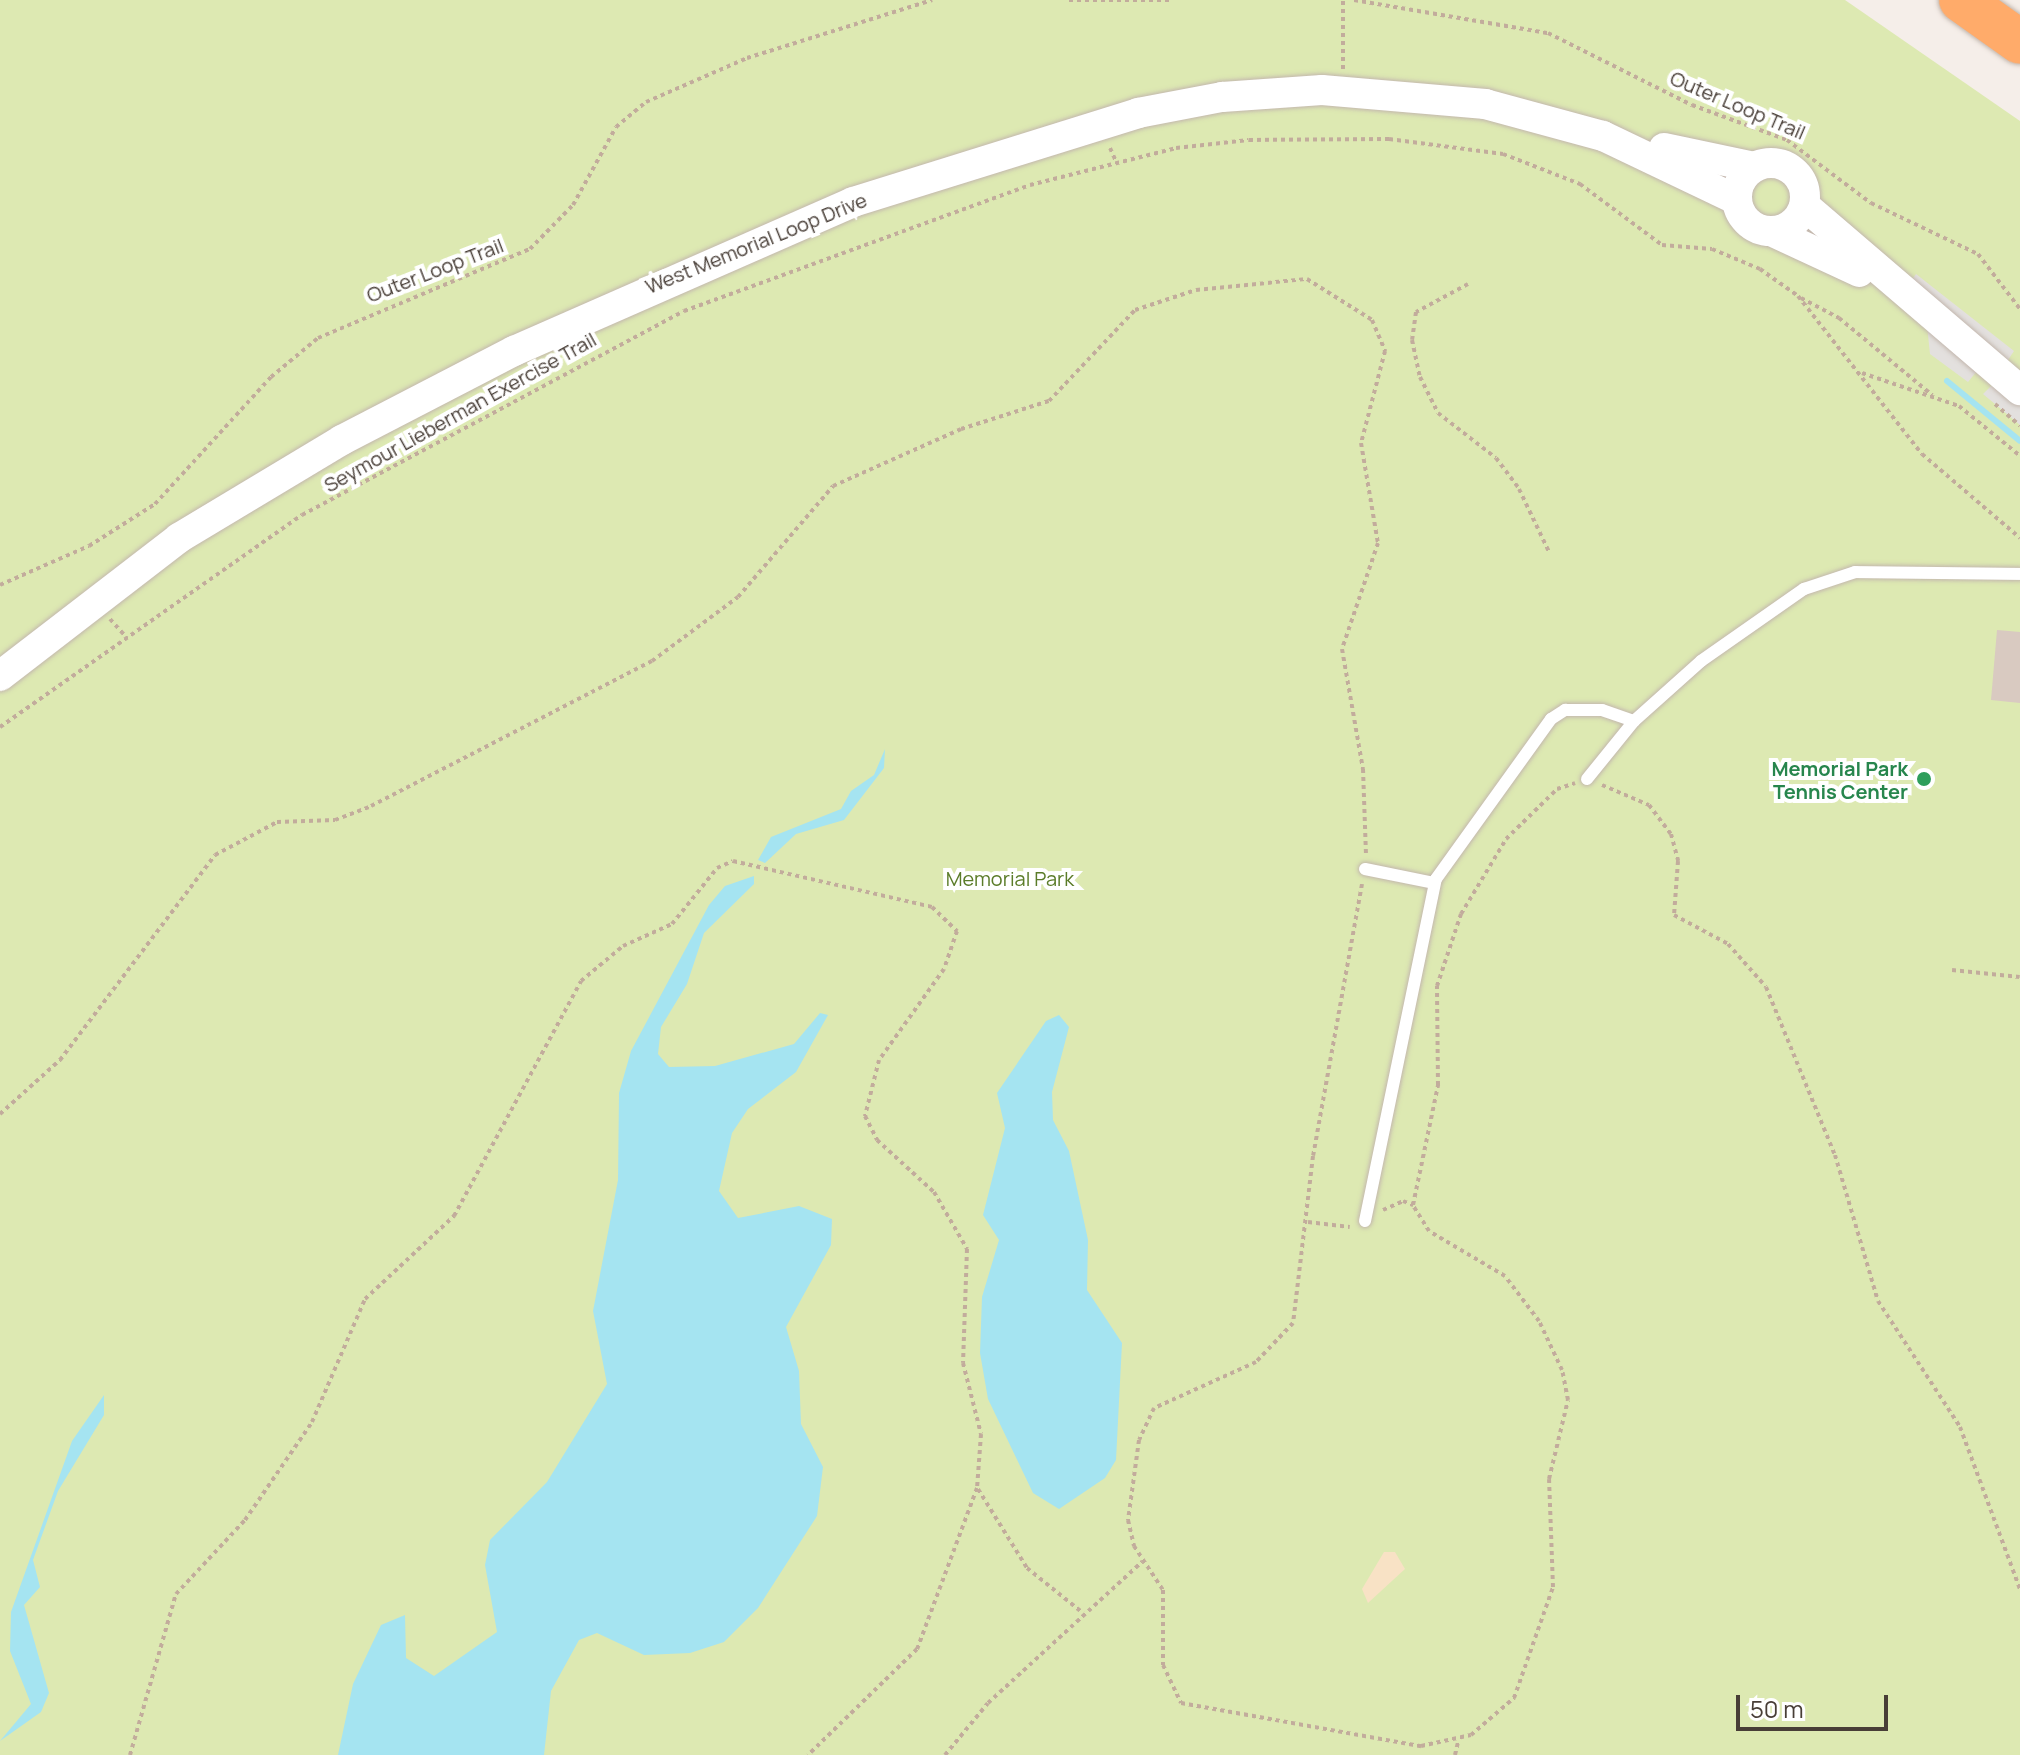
<!DOCTYPE html>
<style>
body{margin:0}
#map{position:relative;width:2020px;height:1755px;overflow:hidden;background:#f5eee9;font-family:Manrope,sans-serif}
div>[style]{position:absolute}
.green>*{inset:0;background:#dde9b2}
.sand>*{inset:0;background:#f8e2c5}
.parking>*{inset:0;background:#e3e0de}
.water>*{inset:0;background:#a5e4f1}
.stream>*{height:6px;margin:-3px;padding:0 3px;transform-origin:3px;border-radius:3px;background:#a5e4f1}
.building>*{inset:0;background:#d9cac1}
.path>*{height:4px;margin-top:-2px;transform-origin:0;background:repeating-linear-gradient(90deg,#c2ac9c 0 4px,transparent 0 8px)}
.roads{filter:drop-shadow(0 0 2px #c3b7ae) drop-shadow(0 0 2px #c3b7ae)}
.service>*{height:12px;margin:-6px;padding:0 6px;transform-origin:6px;border-radius:6px;background:#fff}
.tertiary>*{height:30px;margin:-15px;padding:0 15px;transform-origin:15px;border-radius:15px;background:#fff}
.tertiary>.ring{margin:-15px;padding:0;box-sizing:content-box;background:none;border:30px solid #fff;border-radius:50%}
.motorway>*{height:44px;margin:-22px;padding:0 22px;transform-origin:22px;border-radius:22px;background:#ffab6a}
.dots>*{width:22px;height:22px;translate:-50% -50%;box-sizing:border-box;border:4px solid #fff;border-radius:50%}
span{translate:-50% -50%;white-space:nowrap;text-align:center;line-height:1.15;-webkit-text-stroke:8px #fff;paint-order:stroke}
.street-label{font-size:20px;color:#483e37}
.leisure-label{font-size:20px;color:#27864d;font-weight:700}
.right{translate:-100% -50%;text-align:right}
.park-label{font-size:20px;color:#5b7c29}
.scale{position:absolute;left:1736px;top:1695px;width:152px;height:36px;box-sizing:border-box;border:4px solid #483e37;border-top:0;padding-left:10px;font-size:24px;line-height:28px;white-space:nowrap;color:#483e37;-webkit-text-stroke:6px #fff;paint-order:stroke}
</style>
<div id="map">
<div class="green">
<i style="clip-path:polygon(0 0,1845px 0,2020px 121px,2020px 1755px,0 1755px)"></i>
</div>
<div class="sand">
<i style="clip-path:polygon(1384px 1552px,1395px 1552px,1405px 1569px,1368px 1603px,1362px 1589px)"></i>
</div>
<div class="parking">
<i style="clip-path:polygon(1916px 274px,2014px 351px,2006px 363px,2020px 372px,2020px 425px,1983px 394px,1993px 384px,1977px 371px,1968px 382px,1930px 354px,1926px 316px,1901px 295px)"></i>
</div>
<div class="water">
<i style="clip-path:polygon(885px 749px,884px 768px,844px 820px,796px 834px,765px 863px,758px 860px,771px 837px,841px 809px,851px 791px,874px 775px)"></i>
<i style="clip-path:polygon(754px 876px,754px 884px,704px 933px,687px 984px,661px 1027px,658px 1054px,669px 1067px,715px 1066px,794px 1044px,820px 1013px,828px 1015px,796px 1072px,748px 1109px,732px 1133px,719px 1191px,738px 1218px,799px 1206px,832px 1219px,831px 1245px,786px 1327px,799px 1371px,801px 1424px,823px 1467px,817px 1516px,758px 1608px,724px 1642px,690px 1653px,644px 1655px,597px 1633px,579px 1640px,551px 1691px,544px 1755px,338px 1755px,353px 1684px,381px 1625px,405px 1615px,406px 1658px,434px 1676px,497px 1632px,485px 1565px,490px 1540px,547px 1482px,607px 1384px,593px 1311px,618px 1180px,619px 1093px,631px 1051px,709px 905px,725px 886px)"></i>
<i style="clip-path:polygon(1059px 1015px,1069px 1027px,1052px 1092px,1053px 1120px,1069px 1151px,1088px 1240px,1087px 1290px,1122px 1343px,1116px 1460px,1105px 1478px,1059px 1509px,1033px 1493px,988px 1399px,980px 1353px,982px 1297px,999px 1240px,983px 1215px,1005px 1128px,997px 1093px,1046px 1021px)"></i>
<i style="clip-path:polygon(104px 1395px,104px 1415px,58px 1491px,33px 1560px,40px 1587px,24px 1605px,49px 1693px,41px 1712px,0 1741px,31px 1704px,10px 1651px,11px 1612px,72px 1441px)"></i>
</div>
<div class="stream">
<i style="left:1947px;top:381px;width:94px;rotate:39.4deg"></i>
</div>
<div class="building">
<i style="clip-path:polygon(1997px 630px,2020px 632px,2020px 703px,1991px 700px)"></i>
</div>
<div class="path">
<i style="left:1069px;top:0;width:103px"></i>
<i style="left:1354px;top:0;width:197px;rotate:9.7deg"></i>
<i style="left:1548px;top:33px;width:161px;rotate:26.6deg"></i>
<i style="left:1692px;top:105px;width:101px;rotate:20.2deg"></i>
<i style="left:1787px;top:140px;width:105px;rotate:36.9deg"></i>
<i style="left:1871px;top:203px;width:119px;rotate:25.5deg"></i>
<i style="left:1978px;top:254px;width:69px;rotate:52.6deg"></i>
<i style="left:1343px;top:69px;width:69px;rotate:-90deg"></i>
<i style="left:1110px;top:148px;width:17px;rotate:66deg"></i>
<i style="left:1468px;top:284px;width:59px;rotate:151.7deg"></i>
<i style="left:1416px;top:312px;width:28px;rotate:98deg"></i>
<i style="left:1412px;top:340px;width:38px;rotate:78deg"></i>
<i style="left:1420px;top:377px;width:40px;rotate:63.4deg"></i>
<i style="left:1438px;top:413px;width:73px;rotate:37.8deg"></i>
<i style="left:1496px;top:458px;width:39px;rotate:53deg"></i>
<i style="left:1519px;top:489px;width:70px;rotate:64.5deg"></i>
<i style="left:1801px;top:298px;width:43px;rotate:27.8deg"></i>
<i style="left:1839px;top:318px;width:121px;rotate:39.6deg"></i>
<i style="left:1862px;top:373px;width:102px;rotate:18.8deg"></i>
<i style="left:1959px;top:406px;width:79px;rotate:39.3deg"></i>
<i style="left:1995px;top:404px;width:33px;rotate:41deg"></i>
<i style="left:0;top:585px;width:97px;rotate:-23.7deg"></i>
<i style="left:89px;top:546px;width:78px;rotate:-32.5deg"></i>
<i style="left:155px;top:504px;width:172px;rotate:-47.6deg"></i>
<i style="left:271px;top:377px;width:61px;rotate:-39.7deg"></i>
<i style="left:318px;top:338px;width:230px;rotate:-22.8deg"></i>
<i style="left:530px;top:249px;width:62px;rotate:-45.7deg"></i>
<i style="left:573px;top:205px;width:89px;rotate:-61.1deg"></i>
<i style="left:616px;top:127px;width:39px;rotate:-40deg"></i>
<i style="left:646px;top:102px;width:110px;rotate:-23.5deg"></i>
<i style="left:747px;top:58px;width:194px;rotate:-17.4deg"></i>
<i style="left:110px;top:619px;width:25px;rotate:48deg"></i>
<i style="left:0;top:727px;width:369px;rotate:-35.1deg"></i>
<i style="left:302px;top:515px;width:433px;rotate:-28.1deg"></i>
<i style="left:684px;top:311px;width:368px;rotate:-20deg"></i>
<i style="left:1030px;top:185px;width:151px;rotate:-14.2deg"></i>
<i style="left:1176px;top:148px;width:73px;rotate:-6.3deg"></i>
<i style="left:1249px;top:140px;width:140px;rotate:-0.4deg"></i>
<i style="left:1389px;top:139px;width:115px;rotate:7.5deg"></i>
<i style="left:1503px;top:154px;width:83px;rotate:21.3deg"></i>
<i style="left:1580px;top:184px;width:102px;rotate:36.6deg"></i>
<i style="left:1662px;top:245px;width:50px;rotate:4.6deg"></i>
<i style="left:1712px;top:249px;width:52px;rotate:22.6deg"></i>
<i style="left:1760px;top:269px;width:47px;rotate:35.4deg"></i>
<i style="left:1798px;top:296px;width:201px;rotate:51.9deg"></i>
<i style="left:1922px;top:454px;width:129px;rotate:40.6deg"></i>
<i style="left:1602px;top:785px;width:51px;rotate:23.1deg"></i>
<i style="left:1649px;top:805px;width:36px;rotate:53deg"></i>
<i style="left:1671px;top:834px;width:28px;rotate:75deg"></i>
<i style="left:1678px;top:861px;width:54px;rotate:94.2deg"></i>
<i style="left:1674px;top:915px;width:61px;rotate:28.2deg"></i>
<i style="left:1728px;top:944px;width:57px;rotate:48.5deg"></i>
<i style="left:1766px;top:987px;width:182px;rotate:67.7deg"></i>
<i style="left:1835px;top:1155px;width:152px;rotate:73.6deg"></i>
<i style="left:1878px;top:1301px;width:150px;rotate:56.9deg"></i>
<i style="left:1960px;top:1427px;width:173px;rotate:69.7deg"></i>
<i style="left:1362px;top:884px;width:276px;rotate:100.2deg"></i>
<i style="left:1313px;top:1156px;width:168px;rotate:96.8deg"></i>
<i style="left:1293px;top:1323px;width:54px;rotate:133.5deg"></i>
<i style="left:1256px;top:1362px;width:112px;rotate:155.7deg"></i>
<i style="left:1154px;top:1408px;width:35px;rotate:115deg"></i>
<i style="left:1139px;top:1440px;width:81px;rotate:97.8deg"></i>
<i style="left:1128px;top:1520px;width:27px;rotate:77deg"></i>
<i style="left:1134px;top:1546px;width:53px;rotate:56.6deg"></i>
<i style="left:1163px;top:1590px;width:75px;rotate:90deg"></i>
<i style="left:1163px;top:1665px;width:42px;rotate:64.7deg"></i>
<i style="left:1181px;top:1703px;width:244px;rotate:10.2deg"></i>
<i style="left:1421px;top:1746px;width:51px;rotate:-12.4deg"></i>
<i style="left:1471px;top:1735px;width:57px;rotate:-40.7deg"></i>
<i style="left:1514px;top:1698px;width:118px;rotate:-70.6deg"></i>
<i style="left:1553px;top:1587px;width:108px;rotate:-92.1deg"></i>
<i style="left:1549px;top:1479px;width:81px;rotate:-76.5deg"></i>
<i style="left:1568px;top:1400px;width:31px;rotate:-101deg"></i>
<i style="left:1562px;top:1370px;width:54px;rotate:-115.1deg"></i>
<i style="left:1539px;top:1321px;width:56px;rotate:-127.1deg"></i>
<i style="left:1505px;top:1276px;width:88px;rotate:-149.4deg"></i>
<i style="left:1429px;top:1231px;width:31px;rotate:-122deg"></i>
<i style="left:1413px;top:1205px;width:123px;rotate:-78.2deg"></i>
<i style="left:1438px;top:1085px;width:99px;rotate:-90.6deg"></i>
<i style="left:1437px;top:986px;width:76px;rotate:-71.6deg"></i>
<i style="left:1461px;top:914px;width:87px;rotate:-59deg"></i>
<i style="left:1506px;top:839px;width:71px;rotate:-44.4deg"></i>
<i style="left:1557px;top:789px;width:19px;rotate:-18deg"></i>
<i style="left:1952px;top:970px;width:68px;rotate:5.9deg"></i>
<i style="left:0;top:1114px;width:81px;rotate:-42deg"></i>
<i style="left:60px;top:1060px;width:257px;rotate:-52.9deg"></i>
<i style="left:215px;top:855px;width:70px;rotate:-28deg"></i>
<i style="left:277px;top:822px;width:58px;rotate:-2deg"></i>
<i style="left:335px;top:820px;width:39px;rotate:-21deg"></i>
<i style="left:371px;top:806px;width:316px;rotate:-27.3deg"></i>
<i style="left:652px;top:661px;width:107px;rotate:-36.7deg"></i>
<i style="left:738px;top:597px;width:146px;rotate:-49.4deg"></i>
<i style="left:833px;top:486px;width:140px;rotate:-24deg"></i>
<i style="left:961px;top:429px;width:92px;rotate:-17.7deg"></i>
<i style="left:1049px;top:401px;width:125px;rotate:-46.6deg"></i>
<i style="left:1135px;top:310px;width:64px;rotate:-18.2deg"></i>
<i style="left:1196px;top:290px;width:112px;rotate:-5.7deg"></i>
<i style="left:1307px;top:279px;width:77px;rotate:32.2deg"></i>
<i style="left:1372px;top:320px;width:34px;rotate:67deg"></i>
<i style="left:1385px;top:351px;width:95px;rotate:104.6deg"></i>
<i style="left:1361px;top:443px;width:101px;rotate:80.4deg"></i>
<i style="left:1378px;top:543px;width:112px;rotate:108.8deg"></i>
<i style="left:1342px;top:649px;width:122px;rotate:80.1deg"></i>
<i style="left:1363px;top:769px;width:87px;rotate:88deg"></i>
<i style="left:1383px;top:1210px;width:22px;rotate:-24deg"></i>
<i style="left:1403px;top:1201px;width:11px;rotate:22deg"></i>
<i style="left:1308px;top:1222px;width:42px;rotate:6.8deg"></i>
<i style="left:978px;top:1489px;width:93px;rotate:58.2deg"></i>
<i style="left:1027px;top:1568px;width:72px;rotate:38.8deg"></i>
<i style="left:130px;top:1755px;width:167px;rotate:-74.1deg"></i>
<i style="left:176px;top:1594px;width:101px;rotate:-47deg"></i>
<i style="left:245px;top:1520px;width:119px;rotate:-55.6deg"></i>
<i style="left:312px;top:1422px;width:134px;rotate:-66.7deg"></i>
<i style="left:365px;top:1299px;width:122px;rotate:-43deg"></i>
<i style="left:454px;top:1216px;width:267px;rotate:-61.6deg"></i>
<i style="left:581px;top:981px;width:55px;rotate:-39.8deg"></i>
<i style="left:623px;top:946px;width:54px;rotate:-24.2deg"></i>
<i style="left:672px;top:924px;width:72px;rotate:-51.2deg"></i>
<i style="left:717px;top:868px;width:17px;rotate:-24deg"></i>
<i style="left:733px;top:861px;width:204px;rotate:13deg"></i>
<i style="left:932px;top:907px;width:35px;rotate:44deg"></i>
<i style="left:957px;top:931px;width:40px;rotate:108.9deg"></i>
<i style="left:944px;top:969px;width:112px;rotate:125.5deg"></i>
<i style="left:879px;top:1060px;width:58px;rotate:104deg"></i>
<i style="left:865px;top:1116px;width:27px;rotate:63deg"></i>
<i style="left:877px;top:1140px;width:77px;rotate:42.4deg"></i>
<i style="left:934px;top:1192px;width:66px;rotate:59.9deg"></i>
<i style="left:967px;top:1249px;width:114px;rotate:92deg"></i>
<i style="left:963px;top:1363px;width:73px;rotate:75.8deg"></i>
<i style="left:981px;top:1434px;width:54px;rotate:94.2deg"></i>
<i style="left:977px;top:1488px;width:172px;rotate:110.4deg"></i>
<i style="left:917px;top:1649px;width:152px;rotate:135.8deg"></i>
<i style="left:945px;top:1755px;width:67px;rotate:-50.4deg"></i>
<i style="left:988px;top:1703px;width:209px;rotate:-42.5deg"></i>
<i style="left:1455px;top:1755px;width:13px;rotate:-77deg"></i>
</div>
<div class="roads">
<div class="service">
<i style="left:1587px;top:779px;width:75px;rotate:-51deg"></i>
<i style="left:1634px;top:721px;width:90px;rotate:-41.8deg"></i>
<i style="left:1701px;top:661px;width:126px;rotate:-35deg"></i>
<i style="left:1804px;top:589px;width:54px;rotate:-18.4deg"></i>
<i style="left:1855px;top:572px;width:165px;rotate:0.7deg"></i>
<i style="left:1365px;top:869px;width:70px;rotate:11.5deg"></i>
<i style="left:1365px;top:1221px;width:349px;rotate:-78.3deg"></i>
<i style="left:1436px;top:879px;width:197px;rotate:-54.3deg"></i>
<i style="left:1551px;top:719px;width:17px;rotate:-33deg"></i>
<i style="left:1565px;top:710px;width:37px"></i>
<i style="left:1602px;top:710px;width:34px;rotate:19deg"></i>
</div>
<div class="tertiary">
<i style="left:1664px;top:148px;width:92px;rotate:11.9deg"></i>
<i class="ring" style="left:1737px;top:163px;width:38px;height:38px"></i>
<i style="left:1805px;top:206px;width:283px;rotate:40.6deg"></i>
<i style="left:1773px;top:232px;width:95px;rotate:24.9deg"></i>
<i style="left:0;top:676px;width:226px;rotate:-37.6deg"></i>
<i style="left:179px;top:538px;width:190px;rotate:-31deg"></i>
<i style="left:342px;top:440px;width:194px;rotate:-27.4deg"></i>
<i style="left:514px;top:351px;width:370px;rotate:-23.7deg"></i>
<i style="left:853px;top:202px;width:299px;rotate:-17.3deg"></i>
<i style="left:1138px;top:113px;width:86px;rotate:-10.8deg"></i>
<i style="left:1222px;top:97px;width:100px;rotate:-4deg"></i>
<i style="left:1322px;top:90px;width:164px;rotate:4.9deg"></i>
<i style="left:1485px;top:104px;width:122px;rotate:15.2deg"></i>
<i style="left:1603px;top:136px;width:148px;rotate:25.5deg"></i>
</div>
<div class="motorway">
<i style="left:1961px;top:0;width:72px;rotate:35.4deg"></i>
</div>
</div>
<div class="dots">
<i style="left:1924px;top:779px;background:#2e9e5b"></i>
</div>
<div class="street-label">
<span style="left:1738px;top:105px;rotate:23deg">Outer Loop Trail</span>
<span style="left:756px;top:243px;rotate:-22deg">West Memorial Loop Drive</span>
<span style="left:435px;top:270px;rotate:-21deg">Outer Loop Trail</span>
<span style="left:460px;top:412px;rotate:-29deg">Seymour Lieberman Exercise Trail</span>
</div>
<div class="leisure-label">
<span class="right" style="left:1908px;top:780px">Memorial Park<br>Tennis Center</span>
</div>
<div class="park-label">
<span style="left:1010px;top:878px">Memorial Park</span>
</div>
<div class="scale">50 m</div>
</div>
